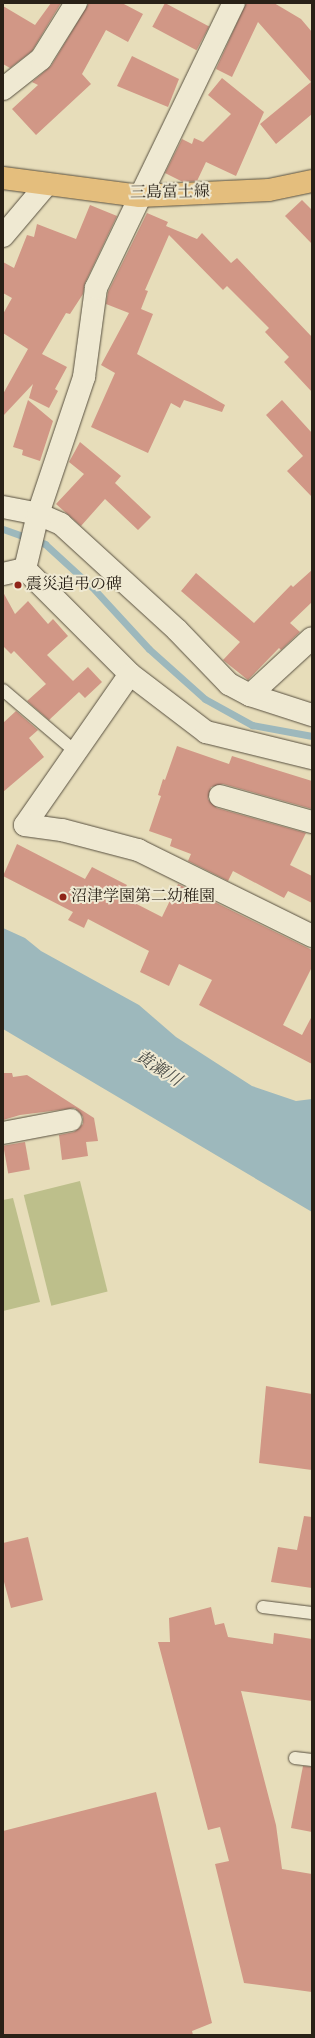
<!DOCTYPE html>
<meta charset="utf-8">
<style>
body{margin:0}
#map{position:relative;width:315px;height:2038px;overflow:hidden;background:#e7ddba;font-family:Vollkorn,"Noto Serif JP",serif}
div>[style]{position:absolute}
.green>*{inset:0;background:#bdbf8b;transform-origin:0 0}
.water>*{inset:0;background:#9db8bc}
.stream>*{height:7px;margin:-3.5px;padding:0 3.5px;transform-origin:3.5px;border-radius:3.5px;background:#9db8bc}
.building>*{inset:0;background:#d19786;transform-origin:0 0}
.roads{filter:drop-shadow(0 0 1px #585040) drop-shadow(0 0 1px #585040)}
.lane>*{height:12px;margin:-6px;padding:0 6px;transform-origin:6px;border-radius:6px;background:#efe9d2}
.street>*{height:22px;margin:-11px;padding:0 11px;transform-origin:11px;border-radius:11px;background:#efe9d2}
.primary>*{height:22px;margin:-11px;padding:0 11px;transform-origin:11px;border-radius:11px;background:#e4be7d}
.dots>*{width:11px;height:11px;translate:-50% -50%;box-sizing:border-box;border:2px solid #efe9d2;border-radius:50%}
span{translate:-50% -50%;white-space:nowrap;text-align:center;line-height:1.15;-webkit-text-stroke:4px #efe9d2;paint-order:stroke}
.street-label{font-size:16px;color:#292117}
.poi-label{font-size:16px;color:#292117}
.left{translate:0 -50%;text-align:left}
.water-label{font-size:17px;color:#4c4e49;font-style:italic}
.frame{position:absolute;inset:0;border:4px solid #292117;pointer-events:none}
</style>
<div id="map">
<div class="green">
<i style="left:80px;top:1181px;width:114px;height:58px;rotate:76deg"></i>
<i style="clip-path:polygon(13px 1198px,40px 1302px,3px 1311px,3px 1200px)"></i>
</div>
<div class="water">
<i style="clip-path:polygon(3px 928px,25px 938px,41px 951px,139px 1005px,176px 1037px,252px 1086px,296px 1101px,312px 1099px,312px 1212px,3px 1029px)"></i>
</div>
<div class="stream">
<i style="left:3px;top:529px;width:45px;rotate:19.7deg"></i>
<i style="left:45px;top:544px;width:64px;rotate:42.5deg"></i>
<i style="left:92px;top:587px;width:84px;rotate:47.4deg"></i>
<i style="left:149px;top:649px;width:75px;rotate:41.8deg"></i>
<i style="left:205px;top:699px;width:54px;rotate:29deg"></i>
<i style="left:252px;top:725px;width:61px;rotate:10.4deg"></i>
</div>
<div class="building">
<i style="clip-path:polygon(51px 3px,61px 3px,32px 51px,10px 68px,3px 64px,3px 6px,35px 25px)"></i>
<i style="clip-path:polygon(89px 3px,122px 3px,143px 14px,128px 42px,106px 30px,82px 74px,91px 84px,36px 135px,12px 109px,38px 85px,32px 82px,51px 66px)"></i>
<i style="left:165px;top:3px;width:50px;height:27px;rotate:28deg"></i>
<i style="clip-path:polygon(246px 3px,274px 3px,301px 19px,312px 32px,312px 114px,276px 144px,260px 124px,311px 82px,258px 22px,232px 77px,216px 69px)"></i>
<i style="clip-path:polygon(132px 56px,179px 79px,168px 107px,117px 86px)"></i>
<i style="clip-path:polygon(222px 78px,264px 112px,236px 176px,206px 162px,197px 181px,183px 182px,165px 173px,182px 139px,192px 144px,194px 138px,203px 142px,231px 114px,208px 95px)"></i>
<i style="clip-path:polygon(302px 200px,312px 210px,312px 244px,285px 216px)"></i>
<i style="clip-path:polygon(90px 205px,117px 216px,85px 283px,83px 294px,70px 314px,66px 313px,42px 354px,67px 367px,55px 389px,58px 391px,49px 408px,29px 398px,33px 384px,3px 416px,3px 394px,28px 349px,3px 333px,3px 314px,12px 298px,3px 293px,3px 262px,14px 268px,27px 235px,34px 237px,37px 224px,76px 239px)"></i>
<i style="clip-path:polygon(147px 213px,168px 222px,166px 226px,197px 239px,202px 233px,231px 263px,237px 258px,312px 337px,312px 392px,284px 362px,289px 357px,265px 332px,269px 328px,227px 286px,223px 290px,169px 235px,145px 290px,148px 291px,141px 309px,153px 314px,137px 354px,225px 405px,222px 412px,184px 400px,180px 408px,171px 403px,148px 453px,91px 427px,115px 373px,101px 365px,129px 313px,106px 304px,108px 292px)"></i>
<i style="clip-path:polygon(28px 400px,53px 421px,40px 461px,22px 455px,23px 450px,13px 447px)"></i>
<i style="clip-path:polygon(282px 400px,312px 433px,312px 497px,287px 471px,303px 456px,266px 415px)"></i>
<i style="clip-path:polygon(80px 442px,121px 476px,115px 483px,151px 517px,138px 530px,105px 499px,81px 526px,56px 504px,84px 474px,69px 462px)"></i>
<i style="clip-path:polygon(312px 570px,312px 602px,290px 623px,300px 632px,281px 650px,279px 648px,248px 680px,223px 660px,240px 642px,181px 591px,196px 573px,254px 623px,291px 585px,293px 587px)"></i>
<i style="clip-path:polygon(3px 592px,15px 614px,28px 601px,48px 624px,53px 619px,68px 636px,47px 655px,73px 681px,88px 667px,102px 682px,85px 698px,79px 692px,49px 720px,27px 701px,46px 684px,14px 651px,11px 654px,3px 646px)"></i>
<i style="clip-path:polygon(16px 711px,38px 730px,29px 738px,44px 757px,3px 792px,3px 723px)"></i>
<i style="clip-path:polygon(177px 746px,229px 764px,232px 756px,312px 781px,312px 809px,223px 784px,211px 787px,208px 799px,217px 808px,306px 833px,290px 865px,312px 876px,312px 903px,288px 891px,284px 898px,233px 871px,228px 881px,188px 861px,191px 854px,170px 846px,172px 839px,149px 831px,161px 796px,158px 795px,163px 779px,165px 780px)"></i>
<i style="clip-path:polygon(17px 844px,85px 879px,92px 867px,127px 885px,121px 896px,162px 917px,178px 884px,312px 950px,312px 967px,283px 1025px,302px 1035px,312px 1016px,312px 1064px,199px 1005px,212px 980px,179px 964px,169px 986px,140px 972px,149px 951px,88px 919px,84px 928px,68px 920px,73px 912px,3px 876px)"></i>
<i style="clip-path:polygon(3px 1073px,12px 1073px,13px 1077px,27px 1075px,94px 1118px,98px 1141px,86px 1142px,88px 1156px,62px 1160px,59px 1135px,74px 1132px,83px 1124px,83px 1117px,75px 1108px,20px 1115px,3px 1120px)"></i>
<i style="left:25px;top:1142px;width:28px;height:22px;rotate:80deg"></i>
<i style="clip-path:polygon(266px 1386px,312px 1394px,312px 1470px,259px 1463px)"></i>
<i style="clip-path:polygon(304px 1516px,312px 1517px,312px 1588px,271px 1582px,278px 1547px,297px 1550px)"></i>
<i style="clip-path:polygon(28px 1537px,43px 1600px,11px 1608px,3px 1578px,3px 1543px)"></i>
<i style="clip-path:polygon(211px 1607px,215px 1625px,224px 1623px,228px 1637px,273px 1644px,274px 1633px,312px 1639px,312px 1701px,241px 1691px,276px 1825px,282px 1869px,312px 1874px,312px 1992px,244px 1983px,215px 1864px,229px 1861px,220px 1827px,208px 1830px,158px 1642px,170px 1642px,169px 1618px)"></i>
<i style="clip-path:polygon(303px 1766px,312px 1767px,312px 1832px,291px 1828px)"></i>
<i style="clip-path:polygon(156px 1792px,212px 2023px,192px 2031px,193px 2035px,3px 2035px,3px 1831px)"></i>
</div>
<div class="roads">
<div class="lane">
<i style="left:3px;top:690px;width:97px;rotate:40.4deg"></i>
<i style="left:263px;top:1607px;width:49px;rotate:7deg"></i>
<i style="left:295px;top:1758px;width:17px;rotate:7deg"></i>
</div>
<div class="street">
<i style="left:3px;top:89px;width:48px;rotate:-38.3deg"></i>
<i style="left:41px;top:59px;width:66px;rotate:-58deg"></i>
<i style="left:3px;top:236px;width:68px;rotate:-49.8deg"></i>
<i style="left:3px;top:507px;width:36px;rotate:11deg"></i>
<i style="left:38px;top:514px;width:25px;rotate:23deg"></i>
<i style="left:61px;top:524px;width:157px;rotate:42.4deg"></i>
<i style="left:177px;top:630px;width:75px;rotate:46.1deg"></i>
<i style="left:229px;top:684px;width:24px;rotate:28deg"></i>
<i style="left:250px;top:695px;width:65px;rotate:17.9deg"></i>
<i style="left:25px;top:569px;width:57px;rotate:-76.7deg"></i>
<i style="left:38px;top:514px;width:145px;rotate:-71.4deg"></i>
<i style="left:84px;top:377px;width:90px;rotate:-82.3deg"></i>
<i style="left:96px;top:288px;width:317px;rotate:-64.2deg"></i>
<i style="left:3px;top:574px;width:23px;rotate:-13deg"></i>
<i style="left:25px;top:569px;width:148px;rotate:45deg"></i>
<i style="left:130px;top:674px;width:96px;rotate:37.3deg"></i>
<i style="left:206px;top:732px;width:109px;rotate:13.8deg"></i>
<i style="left:130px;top:674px;width:184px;rotate:124.8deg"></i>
<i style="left:25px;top:825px;width:37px;rotate:8deg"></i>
<i style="left:62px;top:830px;width:79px;rotate:14.7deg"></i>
<i style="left:138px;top:850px;width:194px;rotate:26.3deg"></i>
<i style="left:250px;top:695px;width:84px;rotate:-42.6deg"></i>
<i style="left:220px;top:796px;width:96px;rotate:15.8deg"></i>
<i style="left:3px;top:1133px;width:69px;rotate:-10.8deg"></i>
</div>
<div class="primary">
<i style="left:3px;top:178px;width:138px;rotate:7.5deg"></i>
<i style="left:140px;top:196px;width:129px;rotate:-2.7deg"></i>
<i style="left:269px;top:190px;width:44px;rotate:-11.8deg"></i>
</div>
</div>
<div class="dots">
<i style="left:18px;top:585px;background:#8f2418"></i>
<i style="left:63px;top:897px;background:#8f2418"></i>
</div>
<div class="street-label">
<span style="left:170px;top:193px;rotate:-1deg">三島富士線</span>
</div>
<div class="poi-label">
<span class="left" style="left:26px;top:585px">震災追弔の碑</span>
<span class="left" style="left:71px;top:897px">沼津学園第二幼稚園</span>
</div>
<div class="water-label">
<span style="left:158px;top:1069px;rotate:33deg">黄瀬川</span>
</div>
<div class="frame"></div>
</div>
